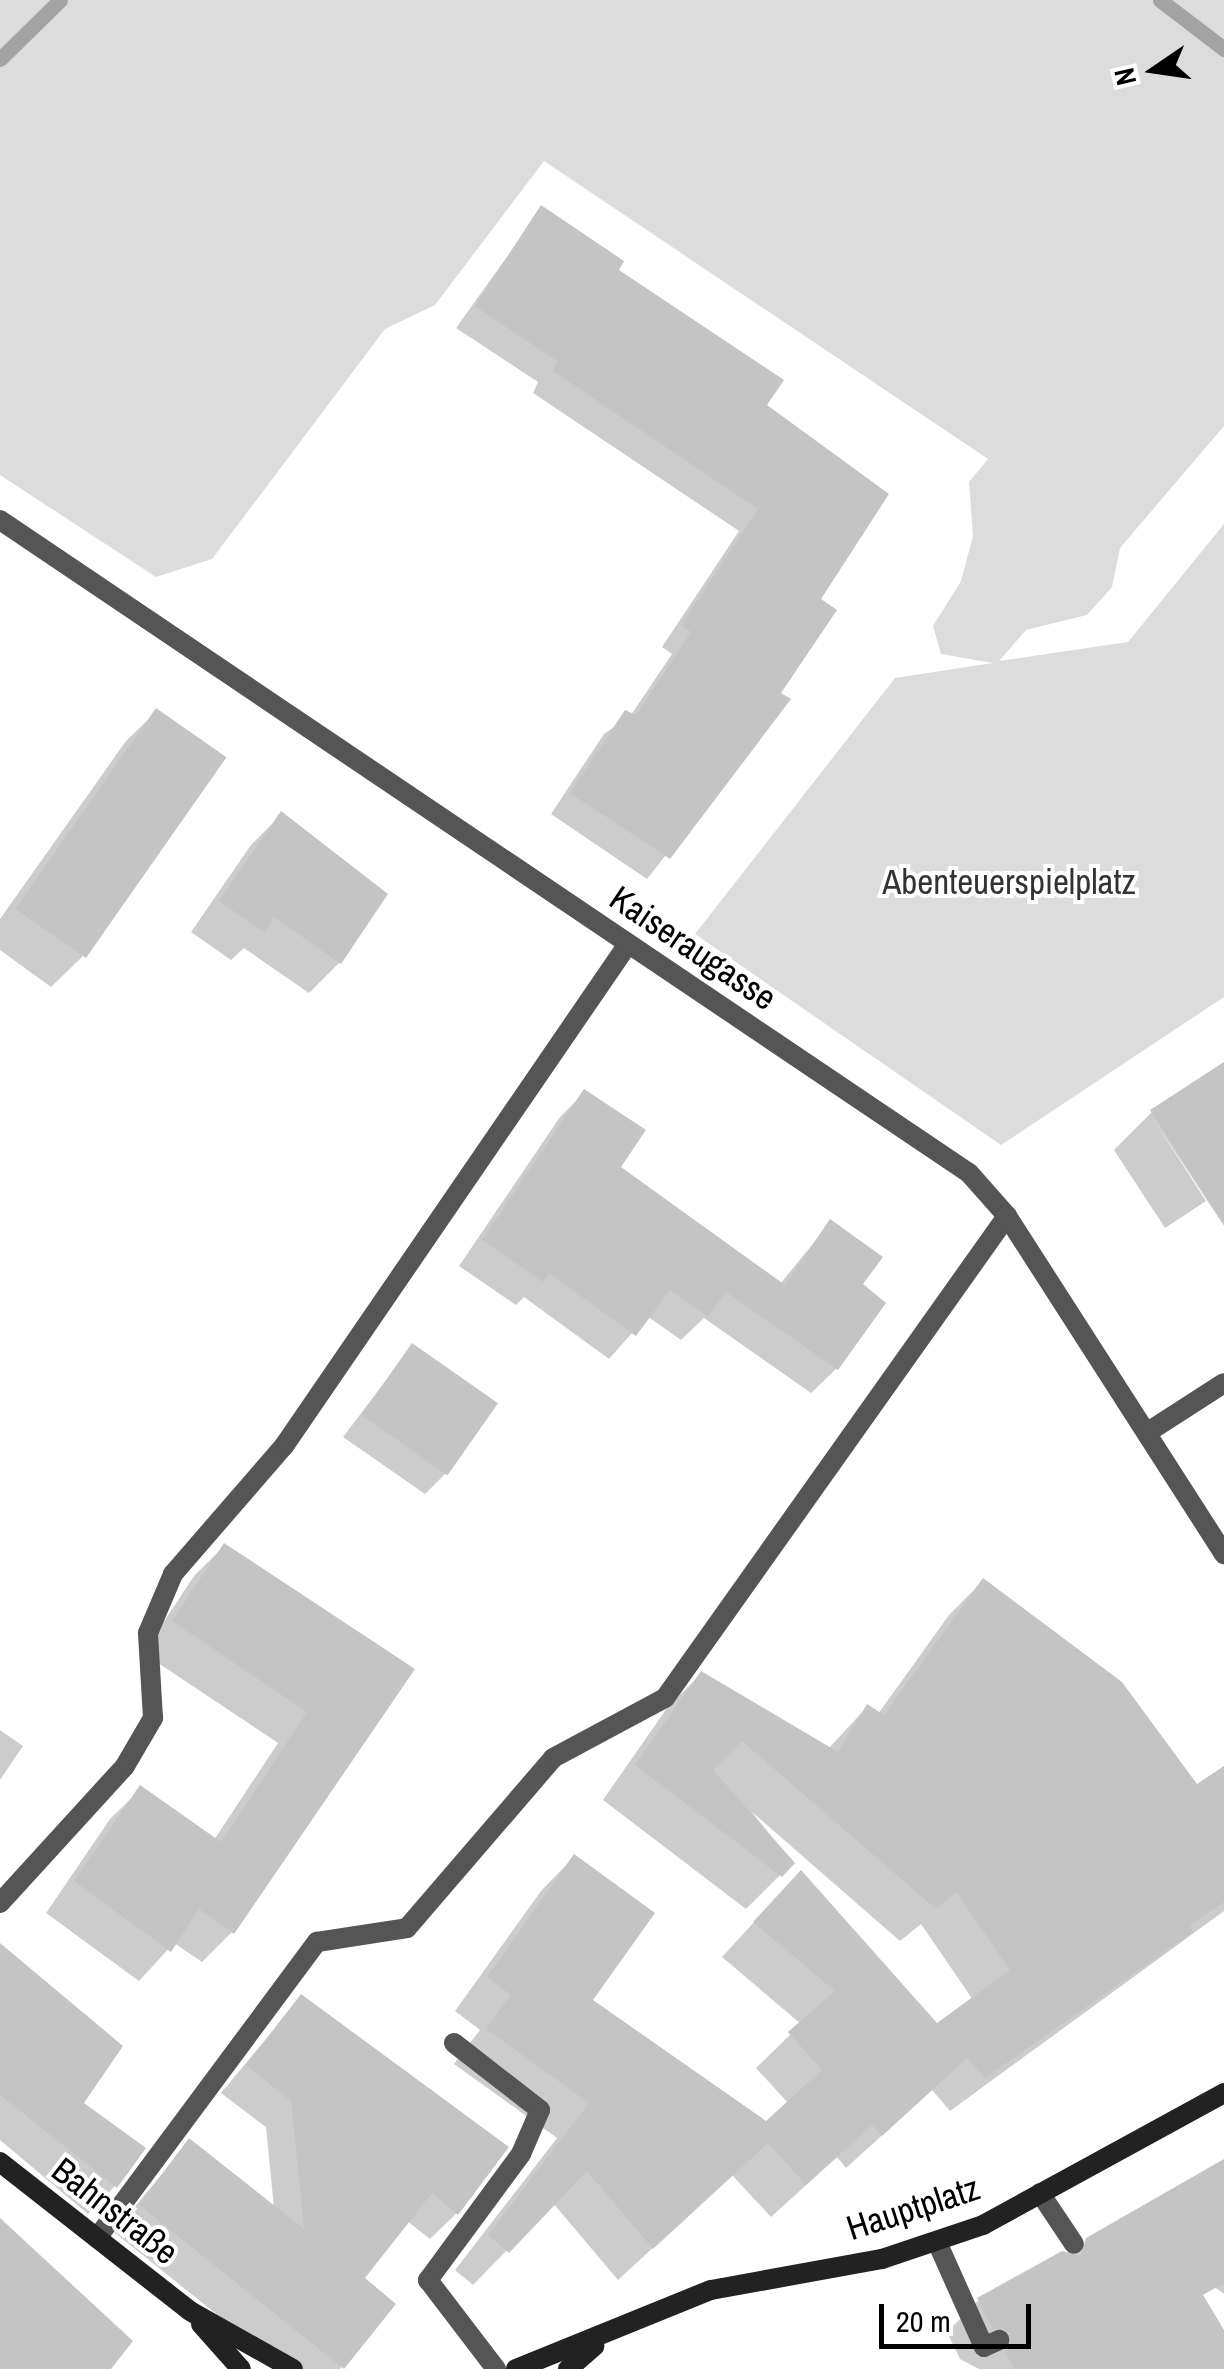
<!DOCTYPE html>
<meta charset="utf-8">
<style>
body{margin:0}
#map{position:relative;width:1224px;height:2369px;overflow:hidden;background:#fff;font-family:"Archivo Narrow",sans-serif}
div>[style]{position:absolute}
.green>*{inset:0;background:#dcdcdc}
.shadow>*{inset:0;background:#0003}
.stream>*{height:15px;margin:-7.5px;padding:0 7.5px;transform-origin:7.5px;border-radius:7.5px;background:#a3a3a3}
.building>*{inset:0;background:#c4c4c4;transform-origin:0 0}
.service>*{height:20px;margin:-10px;padding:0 10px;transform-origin:10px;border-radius:10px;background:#555}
.minor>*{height:20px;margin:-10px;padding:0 10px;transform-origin:10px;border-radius:10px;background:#555}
.secondary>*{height:20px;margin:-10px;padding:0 10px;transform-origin:10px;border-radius:10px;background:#222}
span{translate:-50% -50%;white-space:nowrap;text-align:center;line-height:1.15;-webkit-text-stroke:8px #fff;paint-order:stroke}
.park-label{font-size:35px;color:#333}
.street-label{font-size:35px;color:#000}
.north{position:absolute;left:1104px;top:20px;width:100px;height:100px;-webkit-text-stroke:8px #fff;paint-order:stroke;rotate:257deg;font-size:28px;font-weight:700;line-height:40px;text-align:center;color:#000}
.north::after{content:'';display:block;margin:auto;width:35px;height:45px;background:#000;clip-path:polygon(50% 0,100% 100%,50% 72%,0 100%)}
.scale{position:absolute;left:879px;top:2304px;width:152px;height:45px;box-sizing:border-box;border:5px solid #000;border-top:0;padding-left:12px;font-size:30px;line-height:35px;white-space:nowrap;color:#000;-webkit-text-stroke:8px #fff;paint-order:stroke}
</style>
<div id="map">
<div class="green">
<i style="clip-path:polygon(0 0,1224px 0,1224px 426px,1120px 548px,1112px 587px,1087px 615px,1026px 630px,999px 661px,1128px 642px,1224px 524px,1224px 997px,1001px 1145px,695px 934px,895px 678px,993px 663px,941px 654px,933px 626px,961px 581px,973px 536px,969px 482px,988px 459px,544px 161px,435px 305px,385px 329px,212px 559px,156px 577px,0 475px)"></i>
</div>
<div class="shadow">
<i style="clip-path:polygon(542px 208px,764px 406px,818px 599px,778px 694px,788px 700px,647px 879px,551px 814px,604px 734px,631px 715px,672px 654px,662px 647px,739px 531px,533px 393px,538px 382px,456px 328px)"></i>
<i style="clip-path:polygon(157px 711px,223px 758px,82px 957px,51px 987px,0 950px,0 919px,126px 741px)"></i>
<i style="clip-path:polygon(282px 814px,385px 894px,339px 963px,309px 993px,244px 948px,231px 960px,191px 932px,251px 845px)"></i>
<i style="clip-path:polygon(1224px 1065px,1224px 1226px,1152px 1117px,1206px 1201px,1165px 1228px,1114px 1150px,1152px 1112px)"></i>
<i style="clip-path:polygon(585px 1092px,617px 1168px,780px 1284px,830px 1223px,860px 1285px,836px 1369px,811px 1393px,704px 1318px,681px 1340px,647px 1316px,609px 1359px,524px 1297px,516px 1305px,459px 1266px,560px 1117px)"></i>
<i style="clip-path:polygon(412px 1346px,446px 1473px,425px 1494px,343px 1437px)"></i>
<i style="clip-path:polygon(224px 1546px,411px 1669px,232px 1932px,202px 1962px,174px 1943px,139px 1981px,46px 1913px,110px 1819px,141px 1789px,214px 1840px,278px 1743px,143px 1653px,194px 1576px)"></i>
<i style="clip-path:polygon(983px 1581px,1197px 1787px,1224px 1769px,1224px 1911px,950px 2111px,932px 2090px,846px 2168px,837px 2157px,771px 2217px,732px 2175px,618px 2280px,553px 2203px,473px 2285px,455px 2270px,557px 2138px,454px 2064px,480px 2030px,455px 2011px,541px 1891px,574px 1857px,589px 2001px,766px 2124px,789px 2104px,756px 2068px,801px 2024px,722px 1957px,768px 1907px,937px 2026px,973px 2000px,921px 1924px,900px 1941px,752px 1812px,792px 1863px,746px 1909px,603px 1800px,667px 1708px,701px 1674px,828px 1749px,867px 1707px,878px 1714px,949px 1615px)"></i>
<i style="clip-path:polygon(0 1730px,23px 1746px,0 1780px)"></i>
<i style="clip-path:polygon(0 1956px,80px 2103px,115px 2186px,88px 2214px,0 2140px)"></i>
<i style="clip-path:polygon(301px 1997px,457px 2213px,430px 2239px,407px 2221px,361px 2278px,392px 2304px,340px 2369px,285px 2369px,114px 2232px,189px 2141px,274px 2208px,266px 2127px,221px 2093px)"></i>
<i style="clip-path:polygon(1224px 2168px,1224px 2294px,1181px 2263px,1224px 2335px,1224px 2369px,979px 2369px,960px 2359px,947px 2332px,979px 2300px)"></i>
</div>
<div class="stream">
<i style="left:1160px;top:0;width:81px;rotate:37.4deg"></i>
<i style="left:0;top:59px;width:84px;rotate:-44.5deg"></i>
</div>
<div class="building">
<i style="clip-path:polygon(541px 205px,624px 261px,619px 270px,784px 380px,767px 405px,889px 494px,821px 599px,837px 610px,781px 693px,791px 699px,670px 859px,570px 793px,625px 710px,636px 715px,691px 632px,681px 625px,758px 509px,553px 371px,557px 361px,475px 306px)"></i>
<i style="left:156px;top:708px;width:86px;height:245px;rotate:35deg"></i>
<i style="clip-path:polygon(281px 811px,388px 894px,341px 964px,274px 917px,264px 932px,219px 901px)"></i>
<i style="clip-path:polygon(1224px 1062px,1224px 1224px,1150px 1110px)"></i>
<i style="clip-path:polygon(584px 1089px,646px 1130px,621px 1167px,785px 1285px,830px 1219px,883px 1257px,863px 1284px,886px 1303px,838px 1370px,726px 1292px,708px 1317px,670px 1290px,636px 1336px,549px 1273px,543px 1282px,482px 1240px)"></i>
<i style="left:412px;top:1343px;width:105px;height:88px;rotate:35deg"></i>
<i style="clip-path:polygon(224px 1543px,415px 1669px,234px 1934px,199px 1909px,171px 1952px,74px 1881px,140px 1785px,221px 1842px,307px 1712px,172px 1621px)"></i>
<i style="clip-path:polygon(983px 1578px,1122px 1682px,1197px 1784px,1224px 1766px,1224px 1902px,1190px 1925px,1193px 1932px,985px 2078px,967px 2058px,882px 2136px,872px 2125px,806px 2185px,768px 2143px,653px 2249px,587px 2171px,509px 2253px,488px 2235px,589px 2103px,486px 2029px,511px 1995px,487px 1977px,574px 1854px,655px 1913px,593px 2000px,766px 2121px,822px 2070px,788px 2032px,835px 1991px,753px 1922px,801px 1870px,937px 2023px,1010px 1970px,956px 1892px,936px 1909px,742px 1741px,713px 1770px,795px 1863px,782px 1877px,635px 1765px,701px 1671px,838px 1752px,867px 1704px,884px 1715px)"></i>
<i style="clip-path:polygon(0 1943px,123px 2046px,84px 2103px,146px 2148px,117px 2188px,0 2095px)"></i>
<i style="clip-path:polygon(301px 1994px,509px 2147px,458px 2215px,432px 2193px,365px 2278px,396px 2304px,344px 2369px,139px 2205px,189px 2138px,304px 2229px,291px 2101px,246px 2065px)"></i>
<i style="clip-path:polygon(1224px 2159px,1224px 2283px,1203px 2295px,1224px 2330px,1224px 2369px,1015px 2369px,1005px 2352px,1011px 2333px,992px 2328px,977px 2298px,1062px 2251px,1081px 2256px,1086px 2238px)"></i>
<i style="clip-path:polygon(0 2218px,133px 2341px,111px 2369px,0 2369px)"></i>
</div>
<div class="service">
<i style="left:0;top:1903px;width:185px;rotate:-47.6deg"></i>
<i style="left:125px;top:1766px;width:56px;rotate:-59.7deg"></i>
<i style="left:153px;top:1718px;width:85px;rotate:-93.4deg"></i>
<i style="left:148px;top:1633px;width:64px;rotate:-67deg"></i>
<i style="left:173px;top:1574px;width:169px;rotate:-49.1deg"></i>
<i style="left:284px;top:1446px;width:609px;rotate:-55.58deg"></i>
<i style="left:454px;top:2043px;width:109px;rotate:37.9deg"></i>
<i style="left:540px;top:2110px;width:48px;rotate:113.4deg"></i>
<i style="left:521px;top:2154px;width:157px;rotate:126.4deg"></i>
<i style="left:428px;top:2280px;width:112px;rotate:52.6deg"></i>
<i style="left:1040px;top:2193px;width:61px;rotate:56.3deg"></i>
<i style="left:97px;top:2238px;width:369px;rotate:-53.4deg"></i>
<i style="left:317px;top:1942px;width:91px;rotate:-8.8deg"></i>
<i style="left:407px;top:1928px;width:224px;rotate:-49.3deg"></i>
<i style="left:553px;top:1758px;width:127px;rotate:-28.2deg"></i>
<i style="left:665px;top:1698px;width:591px;rotate:-54.64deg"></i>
<i style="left:937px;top:2242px;width:115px;rotate:65.9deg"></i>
<i style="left:984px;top:2347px;width:17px;rotate:-25deg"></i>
</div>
<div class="minor">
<i style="left:0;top:520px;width:1168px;rotate:33.98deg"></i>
<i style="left:969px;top:1173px;width:57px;rotate:48.5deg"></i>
<i style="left:1007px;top:1216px;width:402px;rotate:57.3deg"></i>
<i style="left:1148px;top:1432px;width:90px;rotate:-32.8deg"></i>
</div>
<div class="secondary">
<i style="left:0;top:2162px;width:241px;rotate:38.1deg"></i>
<i style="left:190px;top:2311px;width:118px;rotate:29.4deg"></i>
<i style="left:201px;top:2324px;width:60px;rotate:48.4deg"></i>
<i style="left:516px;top:2369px;width:210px;rotate:-22.1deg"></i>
<i style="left:711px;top:2290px;width:174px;rotate:-10.3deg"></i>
<i style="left:882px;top:2259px;width:107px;rotate:-18.6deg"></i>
<i style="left:983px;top:2225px;width:275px;rotate:-28.7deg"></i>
<i style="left:568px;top:2369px;width:35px;rotate:-41deg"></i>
</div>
<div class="park-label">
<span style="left:1009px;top:882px">Abenteuerspielplatz</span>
</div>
<div class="street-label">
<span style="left:693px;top:948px;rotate:34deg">Kaiseraugasse</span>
<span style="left:913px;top:2208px;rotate:-18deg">Hauptplatz</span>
<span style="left:115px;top:2211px;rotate:38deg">Bahnstraße</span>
</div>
<div class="north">N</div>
<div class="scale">20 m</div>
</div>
